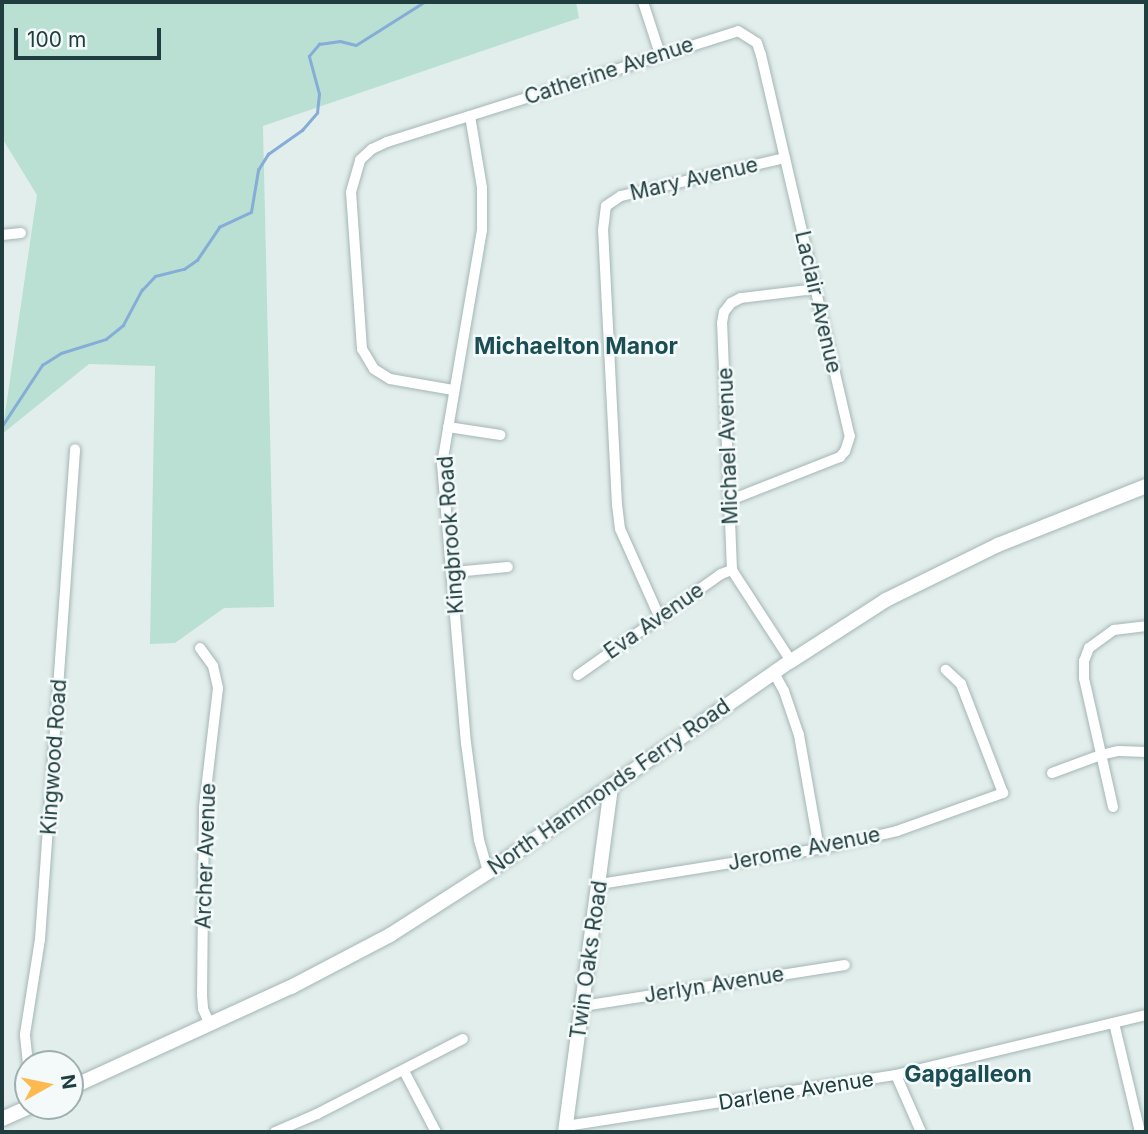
<!DOCTYPE html>
<style>
body{margin:0}
#map{position:relative;width:1148px;height:1134px;overflow:hidden;background:#e2eeec;font-family:Inter,sans-serif}
div>[style]{position:absolute}
.green>*{inset:0;background:#b9e0d2}
.stream>*{height:2.5px;margin:-1.25px;padding:0 1.25px;transform-origin:1.25px;border-radius:1.25px;background:#85add7}
.roads{filter:drop-shadow(0 0 2px #a4b6b5) drop-shadow(0 0 2px #a4b6b5)}
.street>*{height:10px;margin:-5px;padding:0 5px;transform-origin:5px;border-radius:5px;background:#fff}
.secondary>*{height:14px;margin:-7px;padding:0 7px;transform-origin:7px;border-radius:7px;background:#fff}
span{translate:-50% -50%;white-space:nowrap;text-align:center;line-height:1.15;-webkit-text-stroke:5px #f3faf9;paint-order:stroke}
.street-label{font-size:21px;color:#203e40}
.neighbourhood-label{font-size:23px;color:#1a4e54;font-weight:700}
.frame{position:absolute;inset:0;border:4px solid #203e40;pointer-events:none}
.north{position:absolute;left:14px;top:1050px;width:70px;height:70px;box-sizing:border-box;background:#f3faf9;border:2px solid #9fafaf;border-radius:50%;rotate:81deg;font-size:19px;font-weight:700;line-height:28px;text-align:center;color:#203e40}
.north::after{content:'';display:block;margin:auto;width:24px;height:32px;background:#feb950;clip-path:polygon(50% 0,100% 100%,50% 72%,0 100%)}
.scale{position:absolute;left:14px;top:28px;width:147px;height:32px;box-sizing:border-box;border:4px solid #203e40;border-top:0;padding-left:9px;font-size:21px;line-height:24px;white-space:nowrap;color:#203e40;-webkit-text-stroke:5px #f3faf9;paint-order:stroke}
</style>
<div id="map">
<div class="green">
<i style="clip-path:polygon(2px 2px,576px 2px,579px 18px,263px 126px,274px 607px,224px 608px,175px 643px,150px 644px,155px 366px,89px 364px,2px 434px,37px 195px,2px 138px)"></i>
</div>
<div class="stream">
<i style="left:2px;top:426px;width:73px;rotate:-56.7deg"></i>
<i style="left:42px;top:365px;width:22px;rotate:-32deg"></i>
<i style="left:61px;top:353px;width:47px;rotate:-17.3deg"></i>
<i style="left:106px;top:339px;width:22px;rotate:-39deg"></i>
<i style="left:123px;top:325px;width:40px;rotate:-62deg"></i>
<i style="left:142px;top:290px;width:19px;rotate:-47deg"></i>
<i style="left:155px;top:276px;width:30px;rotate:-14deg"></i>
<i style="left:184px;top:269px;width:16px;rotate:-35deg"></i>
<i style="left:197px;top:260px;width:40px;rotate:-56deg"></i>
<i style="left:219px;top:227px;width:35px;rotate:-25deg"></i>
<i style="left:251px;top:212px;width:43px;rotate:-80.5deg"></i>
<i style="left:258px;top:170px;width:19px;rotate:-58deg"></i>
<i style="left:268px;top:154px;width:42px;rotate:-35.2deg"></i>
<i style="left:302px;top:130px;width:23px;rotate:-49deg"></i>
<i style="left:317px;top:113px;width:19px;rotate:-84deg"></i>
<i style="left:319px;top:94px;width:39px;rotate:-105deg"></i>
<i style="left:309px;top:56px;width:16px;rotate:-50deg"></i>
<i style="left:319px;top:44px;width:21px;rotate:-8deg"></i>
<i style="left:340px;top:41px;width:16px;rotate:14deg"></i>
<i style="left:356px;top:45px;width:80px;rotate:-32.3deg"></i>
</div>
<div class="roads">
<div class="street">
<i style="left:643px;top:2px;width:55px;rotate:71.9deg"></i>
<i style="left:470px;top:116px;width:73px;rotate:80.5deg"></i>
<i style="left:482px;top:188px;width:42px;rotate:90deg"></i>
<i style="left:482px;top:230px;width:237px;rotate:99.7deg"></i>
<i style="left:442px;top:464px;width:280px;rotate:85.1deg"></i>
<i style="left:466px;top:743px;width:98px;rotate:82.4deg"></i>
<i style="left:479px;top:840px;width:33px;rotate:74deg"></i>
<i style="left:2px;top:235px;width:19px;rotate:-6deg"></i>
<i style="left:453px;top:390px;width:64px;rotate:-170.1deg"></i>
<i style="left:390px;top:379px;width:19px;rotate:-148deg"></i>
<i style="left:374px;top:369px;width:23px;rotate:-121deg"></i>
<i style="left:362px;top:349px;width:157px;rotate:-94deg"></i>
<i style="left:351px;top:192px;width:33px;rotate:-74deg"></i>
<i style="left:360px;top:160px;width:16px;rotate:-43deg"></i>
<i style="left:372px;top:149px;width:17px;rotate:-25deg"></i>
<i style="left:387px;top:142px;width:368px;rotate:-17.5deg"></i>
<i style="left:738px;top:31px;width:22px;rotate:32deg"></i>
<i style="left:757px;top:43px;width:13px;rotate:72deg"></i>
<i style="left:761px;top:55px;width:391px;rotate:76.9deg"></i>
<i style="left:850px;top:436px;width:16px;rotate:108deg"></i>
<i style="left:845px;top:451px;width:8px;rotate:130deg"></i>
<i style="left:840px;top:457px;width:117px;rotate:158.5deg"></i>
<i style="left:448px;top:427px;width:53px;rotate:8.7deg"></i>
<i style="left:454px;top:572px;width:54px;rotate:-5.3deg"></i>
<i style="left:659px;top:616px;width:95px;rotate:-114.1deg"></i>
<i style="left:620px;top:529px;width:24px;rotate:-97deg"></i>
<i style="left:617px;top:505px;width:275px;rotate:-92.9deg"></i>
<i style="left:603px;top:230px;width:24px;rotate:-83deg"></i>
<i style="left:606px;top:206px;width:18px;rotate:-34deg"></i>
<i style="left:621px;top:196px;width:167px;rotate:-13.1deg"></i>
<i style="left:200px;top:648px;width:22px;rotate:54deg"></i>
<i style="left:213px;top:666px;width:23px;rotate:77deg"></i>
<i style="left:218px;top:688px;width:121px;rotate:96.7deg"></i>
<i style="left:204px;top:808px;width:186px;rotate:90.6deg"></i>
<i style="left:202px;top:994px;width:15px;rotate:86deg"></i>
<i style="left:203px;top:1009px;width:17px;rotate:66deg"></i>
<i style="left:791px;top:661px;width:108px;rotate:-123deg"></i>
<i style="left:732px;top:570px;width:247px;rotate:-92.3deg"></i>
<i style="left:722px;top:323px;width:11px;rotate:-80deg"></i>
<i style="left:724px;top:312px;width:11px;rotate:-52deg"></i>
<i style="left:731px;top:303px;width:11px;rotate:-27deg"></i>
<i style="left:741px;top:298px;width:75px;rotate:-6.9deg"></i>
<i style="left:774px;top:673px;width:21px;rotate:61deg"></i>
<i style="left:784px;top:691px;width:46px;rotate:71.2deg"></i>
<i style="left:799px;top:735px;width:116px;rotate:80deg"></i>
<i style="left:578px;top:675px;width:175px;rotate:-35.2deg"></i>
<i style="left:721px;top:574px;width:12px;rotate:-20deg"></i>
<i style="left:1052px;top:773px;width:52px;rotate:-20.2deg"></i>
<i style="left:1101px;top:755px;width:18px;rotate:-13deg"></i>
<i style="left:1119px;top:751px;width:27px;rotate:2deg"></i>
<i style="left:1113px;top:807px;width:132px;rotate:-102.7deg"></i>
<i style="left:1084px;top:678px;width:17px;rotate:-90deg"></i>
<i style="left:1084px;top:661px;width:14px;rotate:-69deg"></i>
<i style="left:1089px;top:648px;width:31px;rotate:-36deg"></i>
<i style="left:1114px;top:630px;width:32px;rotate:-7deg"></i>
<i style="left:600px;top:884px;width:222px;rotate:-9.1deg"></i>
<i style="left:819px;top:849px;width:80px;rotate:-13deg"></i>
<i style="left:897px;top:831px;width:113px;rotate:-19.7deg"></i>
<i style="left:1003px;top:793px;width:117px;rotate:-111.1deg"></i>
<i style="left:961px;top:684px;width:21px;rotate:-137deg"></i>
<i style="left:583px;top:1006px;width:265px;rotate:-8.9deg"></i>
<i style="left:1114px;top:1023px;width:112px;rotate:76.6deg"></i>
<i style="left:28px;top:1064px;width:30px;rotate:-96deg"></i>
<i style="left:25px;top:1034px;width:96px;rotate:-81deg"></i>
<i style="left:40px;top:939px;width:491px;rotate:-85.9deg"></i>
<i style="left:404px;top:1071px;width:69px;rotate:62.3deg"></i>
<i style="left:896px;top:1075px;width:62px;rotate:66.3deg"></i>
<i style="left:566px;top:1126px;width:334px;rotate:-8.8deg"></i>
<i style="left:896px;top:1075px;width:257px;rotate:-13.5deg"></i>
<i style="left:275px;top:1132px;width:46px;rotate:-23.2deg"></i>
<i style="left:317px;top:1114px;width:164px;rotate:-27.2deg"></i>
</div>
<div class="secondary">
<i style="left:70px;top:1088px;width:243px;rotate:-24.6deg"></i>
<i style="left:291px;top:987px;width:112px;rotate:-27.7deg"></i>
<i style="left:390px;top:935px;width:117px;rotate:-32.7deg"></i>
<i style="left:488px;top:872px;width:369px;rotate:-34.9deg"></i>
<i style="left:791px;top:661px;width:113px;rotate:-32.7deg"></i>
<i style="left:886px;top:600px;width:125px;rotate:-26.2deg"></i>
<i style="left:998px;top:545px;width:159px;rotate:-21.7deg"></i>
<i style="left:2px;top:1119px;width:32px;rotate:-24deg"></i>
<i style="left:565px;top:1132px;width:348px;rotate:-82.4deg"></i>
</div>
</div>
<div class="street-label">
<span style="left:609px;top:71px;rotate:-18deg">Catherine Avenue</span>
<span style="left:694px;top:179px;rotate:-13deg">Mary Avenue</span>
<span style="left:818px;top:302px;rotate:77deg">Laclair Avenue</span>
<span style="left:728px;top:446px;rotate:-92deg">Michael Avenue</span>
<span style="left:451px;top:535px;rotate:-94deg">Kingbrook Road</span>
<span style="left:654px;top:621px;rotate:-35deg">Eva Avenue</span>
<span style="left:54px;top:757px;rotate:-86deg">Kingwood Road</span>
<span style="left:609px;top:787px;rotate:-35deg">North Hammonds Ferry Road</span>
<span style="left:804px;top:849px;rotate:-11deg">Jerome Avenue</span>
<span style="left:206px;top:856px;rotate:-88deg">Archer Avenue</span>
<span style="left:589px;top:960px;rotate:-82deg">Twin Oaks Road</span>
<span style="left:714px;top:985px;rotate:-9deg">Jerlyn Avenue</span>
<span style="left:796px;top:1091px;rotate:-9deg">Darlene Avenue</span>
</div>
<div class="neighbourhood-label">
<span style="left:576px;top:346px">Michaelton Manor</span>
<span style="left:968px;top:1074px">Gapgalleon</span>
</div>
<div class="frame"></div>
<div class="north">N</div>
<div class="scale">100 m</div>
</div>
